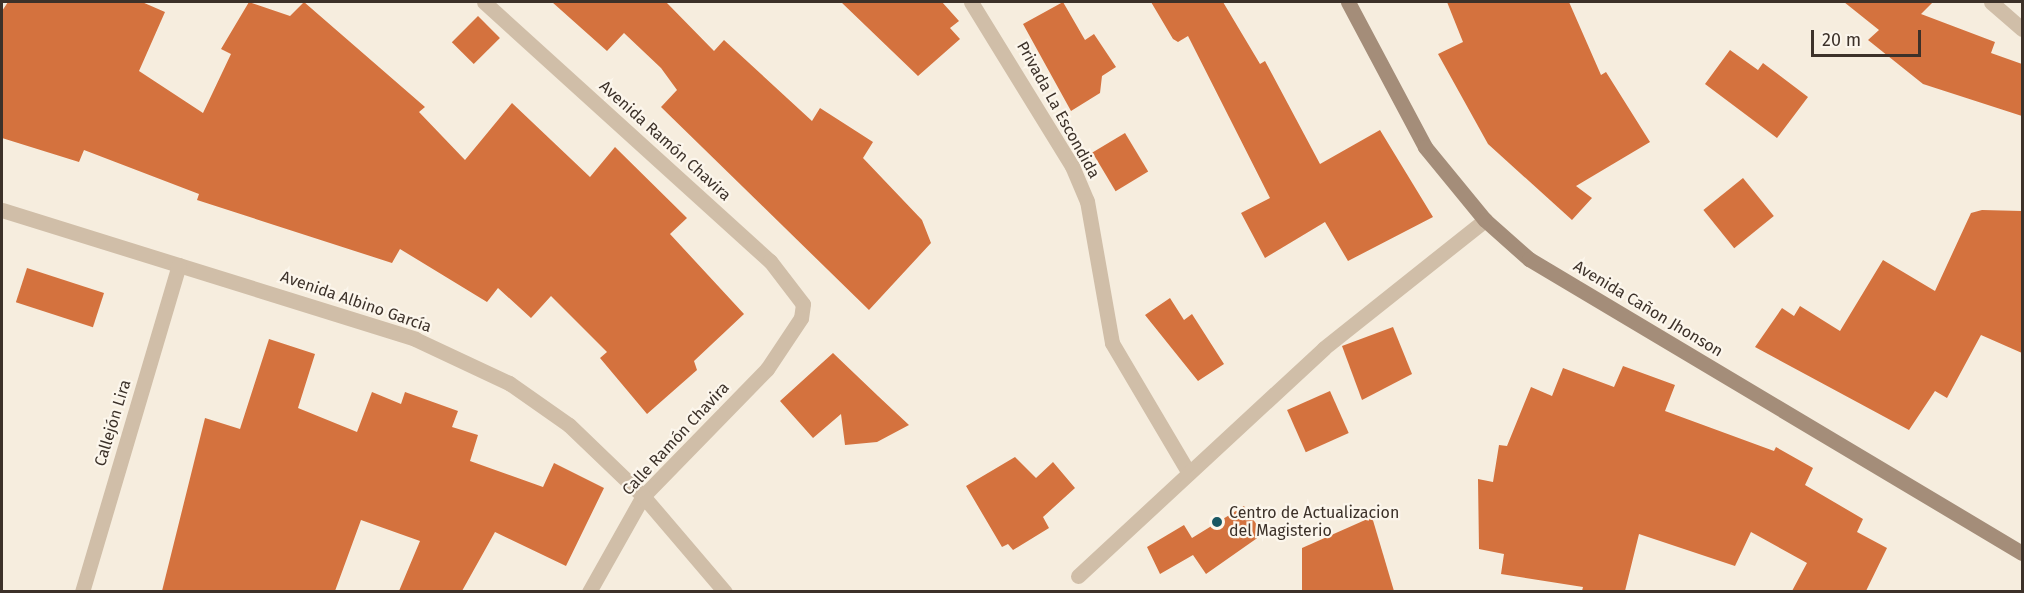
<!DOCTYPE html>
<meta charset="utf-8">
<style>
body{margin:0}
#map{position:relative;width:2024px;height:593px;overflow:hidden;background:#f6edde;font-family:"Fira Sans",sans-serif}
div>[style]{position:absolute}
.building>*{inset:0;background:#d4723e;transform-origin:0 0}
.street>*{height:15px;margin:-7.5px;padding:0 7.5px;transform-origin:7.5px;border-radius:7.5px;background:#d0bea8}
.secondary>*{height:15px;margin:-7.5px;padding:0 7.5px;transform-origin:7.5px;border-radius:7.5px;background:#a48d79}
.dots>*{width:16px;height:16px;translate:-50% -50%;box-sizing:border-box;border:3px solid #fcf6ec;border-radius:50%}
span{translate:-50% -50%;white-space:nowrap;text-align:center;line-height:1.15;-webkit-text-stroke:4.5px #fcf6ec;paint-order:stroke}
.street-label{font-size:16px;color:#3c3129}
.poi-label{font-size:16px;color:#3c3129}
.left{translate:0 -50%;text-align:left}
.frame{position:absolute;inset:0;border:3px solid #3c3129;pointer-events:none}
.scale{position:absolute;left:1811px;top:30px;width:110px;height:27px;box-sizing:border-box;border:3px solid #3c3129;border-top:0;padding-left:8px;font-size:18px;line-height:21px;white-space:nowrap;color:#3c3129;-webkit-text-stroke:4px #fcf6ec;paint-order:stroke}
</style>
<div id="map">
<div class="building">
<i style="clip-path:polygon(8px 2px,142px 2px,165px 12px,139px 71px,203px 113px,231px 54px,221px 49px,249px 2px,290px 16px,304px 2px,425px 107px,419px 112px,465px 160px,512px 103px,590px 177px,615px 147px,687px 218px,670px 234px,744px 314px,694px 361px,697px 370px,647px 414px,600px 358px,607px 352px,551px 296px,531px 318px,498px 288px,487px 302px,400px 249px,392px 263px,197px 200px,199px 194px,84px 150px,79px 162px,2px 138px,2px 11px)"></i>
<i style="clip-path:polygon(552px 2px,666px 2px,714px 51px,724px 40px,812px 121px,820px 108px,873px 142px,863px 158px,922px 220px,931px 243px,869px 310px,661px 107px,677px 90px,661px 68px,624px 33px,607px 51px)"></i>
<i style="clip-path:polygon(841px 2px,942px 2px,959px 21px,950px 28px,960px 39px,918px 76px)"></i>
<i style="clip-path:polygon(1063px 2px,1085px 40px,1094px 34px,1116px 67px,1102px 76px,1100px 93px,1071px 111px,1023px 24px)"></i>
<i style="clip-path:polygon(1151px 2px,1223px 2px,1260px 64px,1265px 61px,1320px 164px,1380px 130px,1433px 217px,1348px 261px,1325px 222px,1265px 258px,1241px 213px,1270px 198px,1188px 36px,1178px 42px,1173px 39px)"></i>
<i style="clip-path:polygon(1447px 2px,1569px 2px,1601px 75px,1606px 72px,1650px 142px,1576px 186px,1592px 198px,1572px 220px,1488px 144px,1438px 54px,1463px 42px)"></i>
<i style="clip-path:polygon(1844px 2px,1933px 2px,1921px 14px,1995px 42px,1991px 53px,2022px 64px,2022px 116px,1923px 84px,1868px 40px,1879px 30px)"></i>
<i style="left:478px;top:16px;width:31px;height:37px;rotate:45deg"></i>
<i style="clip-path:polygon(1730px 50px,1758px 70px,1763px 63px,1808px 97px,1777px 138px,1705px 84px)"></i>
<i style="left:1125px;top:133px;width:45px;height:38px;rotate:59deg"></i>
<i style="left:1743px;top:178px;width:49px;height:51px;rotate:51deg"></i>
<i style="clip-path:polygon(1982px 210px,2022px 211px,2022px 353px,1981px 335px,1947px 398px,1935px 391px,1909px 430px,1755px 347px,1782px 308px,1794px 316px,1800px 306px,1840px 331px,1883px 260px,1935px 291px,1971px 213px)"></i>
<i style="left:27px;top:268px;width:81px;height:36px;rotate:18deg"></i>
<i style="clip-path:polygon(1170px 298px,1184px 320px,1192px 314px,1224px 364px,1198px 381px,1145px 315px)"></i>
<i style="clip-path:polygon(1393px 327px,1412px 374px,1362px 400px,1342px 346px)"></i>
<i style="clip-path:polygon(269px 339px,315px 354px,298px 408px,357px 432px,372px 392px,401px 404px,405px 392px,458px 411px,452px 427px,478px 435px,470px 461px,543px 487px,554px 463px,604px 488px,566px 566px,495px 532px,462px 591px,399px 591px,420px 541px,361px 520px,335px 591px,162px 591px,205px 418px,240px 429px)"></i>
<i style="clip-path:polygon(833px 353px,878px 396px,909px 425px,877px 442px,845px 445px,841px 414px,813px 438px,780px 401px)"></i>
<i style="clip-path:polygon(1623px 366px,1675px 385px,1665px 411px,1774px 451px,1776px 447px,1813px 468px,1805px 485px,1863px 519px,1857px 532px,1887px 548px,1866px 591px,1792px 591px,1807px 563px,1751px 532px,1735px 566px,1639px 534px,1625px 591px,1582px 591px,1583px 587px,1501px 574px,1504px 554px,1479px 549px,1478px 479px,1493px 482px,1499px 445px,1507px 446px,1531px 387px,1552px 396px,1563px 368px,1614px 387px)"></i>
<i style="left:1330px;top:391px;width:46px;height:47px;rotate:66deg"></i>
<i style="clip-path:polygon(1015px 457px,1036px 478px,1053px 462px,1075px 488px,1043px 517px,1049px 528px,1013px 550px,1008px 544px,1002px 547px,966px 486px)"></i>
<i style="clip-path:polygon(1244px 506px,1263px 534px,1206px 574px,1193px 555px,1160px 574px,1147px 547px,1184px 525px,1192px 538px)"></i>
<i style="clip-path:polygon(1372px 517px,1394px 591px,1302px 591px,1302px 548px)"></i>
</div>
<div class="street">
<i style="left:484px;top:2px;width:386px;rotate:42.2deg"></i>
<i style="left:770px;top:261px;width:54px;rotate:52.5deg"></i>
<i style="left:803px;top:304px;width:14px;rotate:98deg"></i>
<i style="left:801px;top:318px;width:61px;rotate:123.7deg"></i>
<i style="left:767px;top:369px;width:177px;rotate:134.3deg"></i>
<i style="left:643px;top:496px;width:110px;rotate:119.4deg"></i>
<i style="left:971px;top:2px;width:193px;rotate:58.4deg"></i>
<i style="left:1072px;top:166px;width:38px;rotate:67deg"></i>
<i style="left:1087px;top:201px;width:144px;rotate:80deg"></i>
<i style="left:1112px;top:343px;width:151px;rotate:59.4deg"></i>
<i style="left:1991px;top:2px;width:41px;rotate:41.1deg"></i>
<i style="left:2px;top:210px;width:433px;rotate:17.3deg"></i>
<i style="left:415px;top:339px;width:104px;rotate:25.1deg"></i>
<i style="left:509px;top:383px;width:73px;rotate:35deg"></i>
<i style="left:569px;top:425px;width:103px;rotate:43.8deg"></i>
<i style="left:643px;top:496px;width:126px;rotate:49.5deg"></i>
<i style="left:1078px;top:576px;width:335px;rotate:-42.8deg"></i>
<i style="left:1324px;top:348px;width:206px;rotate:-38.5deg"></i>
<i style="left:82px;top:592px;width:341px;rotate:-73.5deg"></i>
</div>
<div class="secondary">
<i style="left:1348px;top:2px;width:164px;rotate:62deg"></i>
<i style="left:1425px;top:147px;width:94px;rotate:50.6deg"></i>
<i style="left:1485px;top:220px;width:59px;rotate:41.6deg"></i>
<i style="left:1529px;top:259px;width:574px;rotate:30.81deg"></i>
</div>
<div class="dots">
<i style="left:1217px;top:522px;background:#195763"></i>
</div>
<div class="street-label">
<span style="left:1058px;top:110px;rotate:61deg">Privada La Escondida</span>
<span style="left:665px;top:141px;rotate:42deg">Avenida Ramón Chavira</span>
<span style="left:356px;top:302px;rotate:19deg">Avenida Albino García</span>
<span style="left:1648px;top:309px;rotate:31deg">Avenida Cañon Jhonson</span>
<span style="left:113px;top:423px;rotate:-73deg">Callejón Lira</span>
<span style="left:676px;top:439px;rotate:-47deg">Calle Ramón Chavira</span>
</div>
<div class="poi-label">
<span class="left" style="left:1229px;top:522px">Centro de Actualizacion<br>del Magisterio</span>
</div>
<div class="frame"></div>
<div class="scale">20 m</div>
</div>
